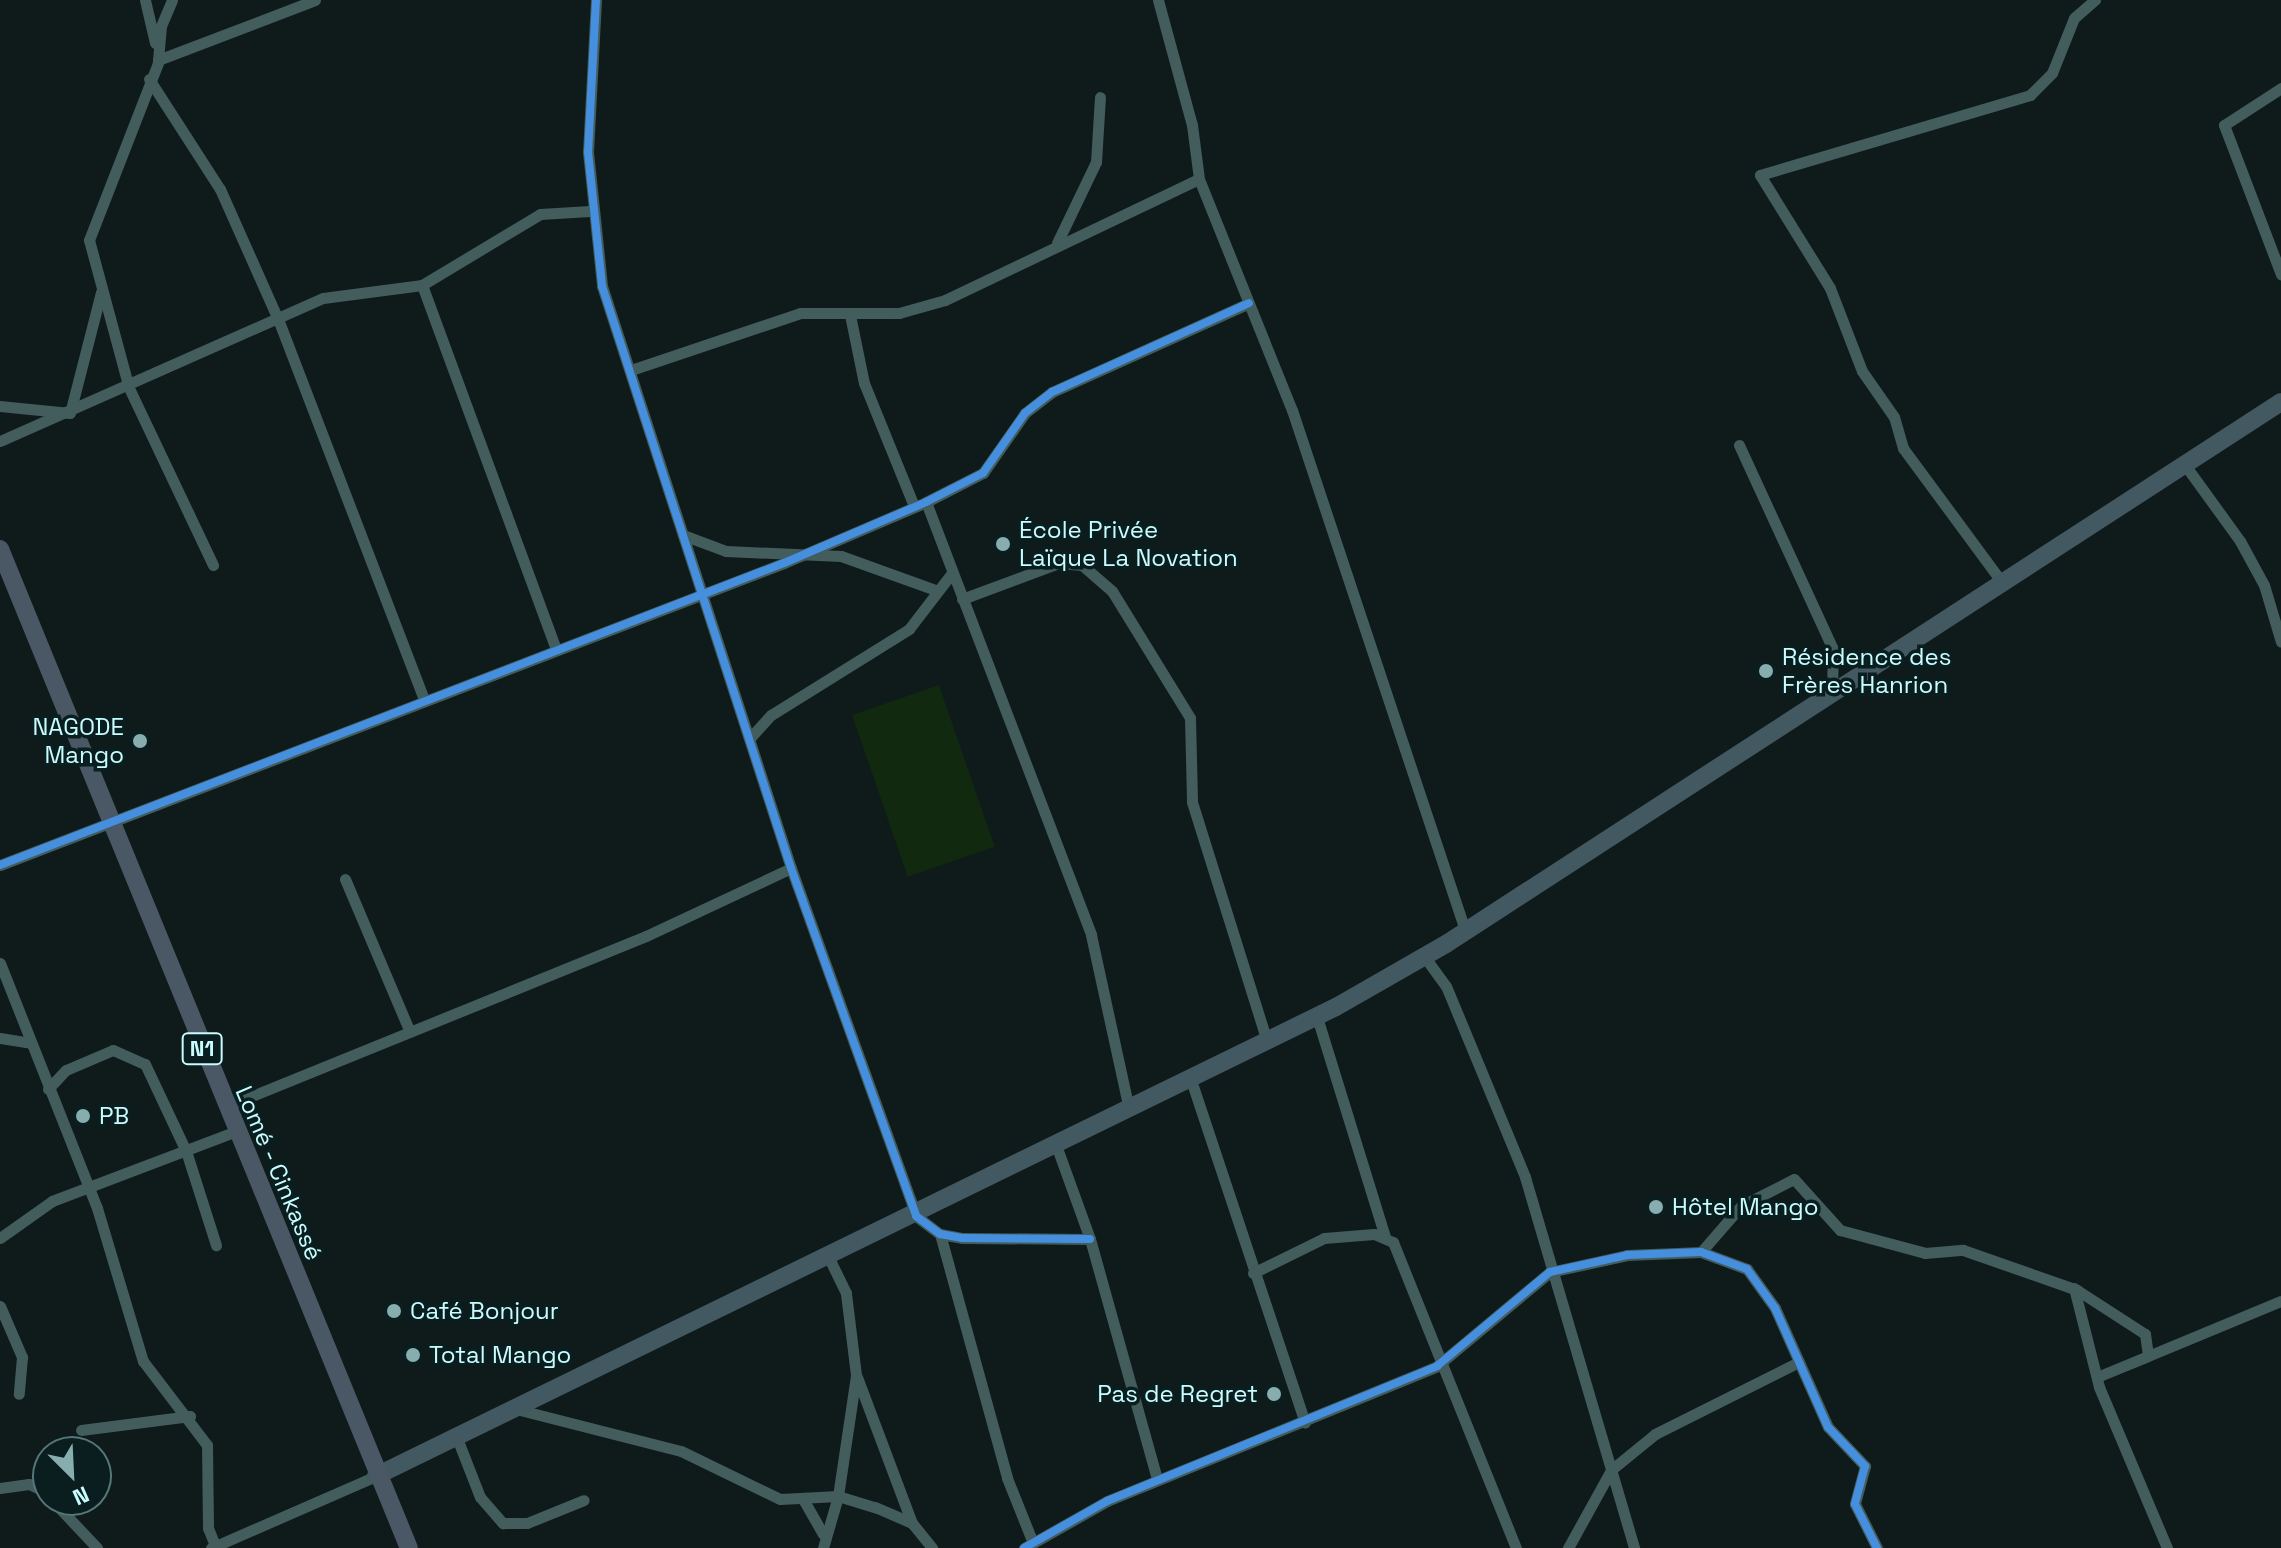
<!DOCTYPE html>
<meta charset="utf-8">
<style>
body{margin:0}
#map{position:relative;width:2281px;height:1548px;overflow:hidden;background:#0f1a1b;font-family:"Space Grotesk",sans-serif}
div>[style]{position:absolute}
.green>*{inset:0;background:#10290f;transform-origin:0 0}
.minor>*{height:11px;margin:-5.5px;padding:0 5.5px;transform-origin:5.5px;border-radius:5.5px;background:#425d5c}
.primary>*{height:18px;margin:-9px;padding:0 9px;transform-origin:9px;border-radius:9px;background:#435961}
.trunk>*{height:18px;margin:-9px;padding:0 9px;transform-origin:9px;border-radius:9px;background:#495864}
.cycleway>*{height:8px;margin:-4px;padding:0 4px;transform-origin:4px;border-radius:4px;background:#468fdf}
.dots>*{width:22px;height:22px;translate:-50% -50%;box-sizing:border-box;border:4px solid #0a1e20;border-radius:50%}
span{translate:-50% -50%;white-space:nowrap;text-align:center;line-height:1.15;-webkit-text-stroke:7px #0a1e20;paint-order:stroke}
.shield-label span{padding:2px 6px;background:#0a1e20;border:2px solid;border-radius:6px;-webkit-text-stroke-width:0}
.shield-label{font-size:22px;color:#c9fcff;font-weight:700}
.poi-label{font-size:24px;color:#c9fcff}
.left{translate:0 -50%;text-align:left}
.right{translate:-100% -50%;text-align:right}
.street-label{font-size:24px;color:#c9fcff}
.north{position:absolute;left:32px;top:1436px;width:80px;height:80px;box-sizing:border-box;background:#0a1e20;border:2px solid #567779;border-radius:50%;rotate:156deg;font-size:22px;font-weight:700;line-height:32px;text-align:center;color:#c9fcff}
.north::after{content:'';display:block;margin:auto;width:28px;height:36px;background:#88adaf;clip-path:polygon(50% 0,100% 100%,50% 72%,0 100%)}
</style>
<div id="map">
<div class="green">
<i style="left:939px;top:685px;width:171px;height:92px;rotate:71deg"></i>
</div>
<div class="minor">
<i style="left:145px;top:0;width:44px;rotate:76.9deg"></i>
<i style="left:172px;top:0;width:28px;rotate:113deg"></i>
<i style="left:161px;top:26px;width:37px;rotate:95deg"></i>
<i style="left:158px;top:63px;width:190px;rotate:111.3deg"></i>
<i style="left:89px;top:240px;width:153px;rotate:74.9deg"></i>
<i style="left:129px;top:388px;width:196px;rotate:64.6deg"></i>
<i style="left:596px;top:0;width:152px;rotate:93deg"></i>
<i style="left:588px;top:152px;width:135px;rotate:84deg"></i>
<i style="left:602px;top:286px;width:612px;rotate:72.01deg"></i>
<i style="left:791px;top:868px;width:370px;rotate:70.2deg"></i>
<i style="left:916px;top:1216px;width:30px;rotate:37deg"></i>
<i style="left:940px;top:1234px;width:22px;rotate:10deg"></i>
<i style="left:962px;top:1238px;width:128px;rotate:0.4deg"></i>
<i style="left:1158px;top:0;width:130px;rotate:74.8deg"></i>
<i style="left:1192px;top:125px;width:54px;rotate:82.6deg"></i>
<i style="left:1199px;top:179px;width:249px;rotate:68.1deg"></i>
<i style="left:1292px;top:410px;width:548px;rotate:71.6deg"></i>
<i style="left:158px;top:60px;width:168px;rotate:-20.9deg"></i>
<i style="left:149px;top:79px;width:131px;rotate:57.2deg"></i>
<i style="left:220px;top:189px;width:142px;rotate:66deg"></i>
<i style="left:278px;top:319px;width:407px;rotate:69deg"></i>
<i style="left:2281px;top:88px;width:68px;rotate:147deg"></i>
<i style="left:2224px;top:125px;width:160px;rotate:69.1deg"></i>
<i style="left:1057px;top:243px;width:90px;rotate:-64.3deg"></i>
<i style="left:1096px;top:162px;width:65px;rotate:-86.5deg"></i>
<i style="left:422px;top:285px;width:385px;rotate:69.8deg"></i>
<i style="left:850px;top:315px;width:69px;rotate:78.4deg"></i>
<i style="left:864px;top:383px;width:133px;rotate:67.9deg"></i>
<i style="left:631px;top:370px;width:178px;rotate:-18.6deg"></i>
<i style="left:800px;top:313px;width:99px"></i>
<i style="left:899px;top:313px;width:48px;rotate:-15.8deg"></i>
<i style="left:945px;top:300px;width:281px;rotate:-25.5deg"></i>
<i style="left:0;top:406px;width:70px;rotate:5.7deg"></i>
<i style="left:70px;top:413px;width:125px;rotate:-75.6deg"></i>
<i style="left:0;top:441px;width:353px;rotate:-23.9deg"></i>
<i style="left:323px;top:298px;width:100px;rotate:-7.5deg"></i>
<i style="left:422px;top:285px;width:138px;rotate:-31deg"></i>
<i style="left:540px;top:214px;width:50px;rotate:-3.4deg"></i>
<i style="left:1739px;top:445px;width:225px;rotate:65.3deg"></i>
<i style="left:1833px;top:649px;width:42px;rotate:91.4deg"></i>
<i style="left:2185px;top:465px;width:94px;rotate:54.1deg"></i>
<i style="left:2240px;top:541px;width:50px;rotate:61.4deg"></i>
<i style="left:2264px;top:585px;width:59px;rotate:73.4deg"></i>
<i style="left:926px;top:502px;width:463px;rotate:69.1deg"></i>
<i style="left:1091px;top:935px;width:178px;rotate:77.7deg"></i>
<i style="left:683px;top:535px;width:46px;rotate:20.4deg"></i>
<i style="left:726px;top:551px;width:115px;rotate:2.5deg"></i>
<i style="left:841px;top:556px;width:103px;rotate:19.8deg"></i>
<i style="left:2001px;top:581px;width:165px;rotate:-126.4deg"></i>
<i style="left:1903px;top:448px;width:32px;rotate:-106deg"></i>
<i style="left:1894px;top:417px;width:56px;rotate:-124.8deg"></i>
<i style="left:1862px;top:371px;width:89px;rotate:-111.1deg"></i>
<i style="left:1830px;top:288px;width:133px;rotate:-121.8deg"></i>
<i style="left:1760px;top:175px;width:282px;rotate:-16.5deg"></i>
<i style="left:2030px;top:95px;width:31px;rotate:-45deg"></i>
<i style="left:2052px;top:73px;width:59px;rotate:-68.2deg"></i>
<i style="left:2074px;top:18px;width:28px;rotate:-41deg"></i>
<i style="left:962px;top:599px;width:103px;rotate:-20.4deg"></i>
<i style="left:1059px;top:563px;width:23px;rotate:5deg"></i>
<i style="left:1082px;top:565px;width:40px;rotate:41deg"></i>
<i style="left:1112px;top:591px;width:149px;rotate:58.4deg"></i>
<i style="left:1190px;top:718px;width:84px;rotate:88.6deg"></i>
<i style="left:1192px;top:802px;width:250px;rotate:72.6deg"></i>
<i style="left:750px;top:738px;width:31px;rotate:-48deg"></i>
<i style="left:771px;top:715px;width:163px;rotate:-31.9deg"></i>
<i style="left:909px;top:629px;width:71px;rotate:-52.5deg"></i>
<i style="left:0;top:865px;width:840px;rotate:-21.07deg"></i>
<i style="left:784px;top:563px;width:155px;rotate:-23.2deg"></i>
<i style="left:926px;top:502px;width:64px;rotate:-27deg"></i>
<i style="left:983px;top:473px;width:73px;rotate:-55deg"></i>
<i style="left:1025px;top:413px;width:34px;rotate:-38deg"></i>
<i style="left:1052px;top:392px;width:216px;rotate:-24.3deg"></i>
<i style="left:345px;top:879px;width:166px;rotate:67deg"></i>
<i style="left:1424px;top:956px;width:37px;rotate:54deg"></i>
<i style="left:1446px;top:986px;width:207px;rotate:67.5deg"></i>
<i style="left:1525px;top:1177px;width:387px;rotate:73.6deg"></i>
<i style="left:0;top:963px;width:264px;rotate:68.4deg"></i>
<i style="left:97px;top:1208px;width:160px;rotate:73.3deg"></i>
<i style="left:143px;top:1361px;width:106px;rotate:52.7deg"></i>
<i style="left:207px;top:1445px;width:83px;rotate:89.3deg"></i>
<i style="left:208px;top:1528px;width:22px;rotate:68deg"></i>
<i style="left:1317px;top:1017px;width:229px;rotate:72.8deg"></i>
<i style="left:0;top:1038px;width:31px;rotate:9deg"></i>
<i style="left:1191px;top:1080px;width:361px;rotate:71.6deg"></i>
<i style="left:48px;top:1089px;width:26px;rotate:-47deg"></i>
<i style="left:66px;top:1070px;width:51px;rotate:-23.1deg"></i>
<i style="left:113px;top:1050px;width:35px;rotate:24deg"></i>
<i style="left:145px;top:1064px;width:96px;rotate:64.8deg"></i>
<i style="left:186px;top:1151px;width:99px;rotate:72.3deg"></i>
<i style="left:225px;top:1107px;width:454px;rotate:-22.1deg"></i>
<i style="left:646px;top:936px;width:160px;rotate:-25.1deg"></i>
<i style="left:1056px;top:1145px;width:100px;rotate:70.1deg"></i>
<i style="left:1090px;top:1239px;width:249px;rotate:74.4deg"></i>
<i style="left:940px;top:1234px;width:253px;rotate:74.6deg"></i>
<i style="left:1007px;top:1478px;width:70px;rotate:68.2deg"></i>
<i style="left:0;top:1238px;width:64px;rotate:-35.4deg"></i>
<i style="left:52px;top:1201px;width:197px;rotate:-20.8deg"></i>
<i style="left:1701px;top:1252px;width:61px;rotate:-49deg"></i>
<i style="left:1741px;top:1206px;width:59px;rotate:-27deg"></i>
<i style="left:1794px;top:1179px;width:69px;rotate:48deg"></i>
<i style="left:1840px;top:1230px;width:88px;rotate:15.1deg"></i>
<i style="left:1925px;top:1253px;width:38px;rotate:-5deg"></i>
<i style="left:1963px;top:1250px;width:121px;rotate:19.3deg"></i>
<i style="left:2077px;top:1290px;width:81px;rotate:32.9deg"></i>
<i style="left:2145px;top:1334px;width:22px;rotate:82deg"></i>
<i style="left:2148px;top:1356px;width:144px;rotate:-22.5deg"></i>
<i style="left:1253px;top:1273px;width:79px;rotate:-26.2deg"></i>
<i style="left:1324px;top:1238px;width:50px;rotate:-4.6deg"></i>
<i style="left:1374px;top:1234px;width:21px;rotate:23deg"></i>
<i style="left:1393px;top:1242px;width:330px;rotate:68.1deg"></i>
<i style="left:2074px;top:1288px;width:102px;rotate:75.8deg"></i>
<i style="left:2099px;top:1387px;width:175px;rotate:67.1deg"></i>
<i style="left:0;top:1306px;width:56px;rotate:66.7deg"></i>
<i style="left:22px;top:1357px;width:37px;rotate:95deg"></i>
<i style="left:857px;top:1377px;width:156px;rotate:69.4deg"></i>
<i style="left:2097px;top:1377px;width:55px;rotate:-22.4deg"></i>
<i style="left:516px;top:1409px;width:170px;rotate:14.3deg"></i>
<i style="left:681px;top:1451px;width:110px;rotate:25.9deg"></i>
<i style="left:780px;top:1499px;width:58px;rotate:-3deg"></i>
<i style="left:838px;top:1496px;width:39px;rotate:17deg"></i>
<i style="left:875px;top:1507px;width:40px;rotate:23.4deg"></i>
<i style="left:912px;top:1523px;width:32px;rotate:51deg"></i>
<i style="left:81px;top:1430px;width:110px;rotate:-7.3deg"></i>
<i style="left:455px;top:1433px;width:69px;rotate:68.7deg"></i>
<i style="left:480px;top:1497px;width:35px;rotate:49deg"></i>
<i style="left:503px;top:1523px;width:24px"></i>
<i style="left:527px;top:1523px;width:61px;rotate:-22deg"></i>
<i style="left:0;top:1488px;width:29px;rotate:-8deg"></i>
<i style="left:29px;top:1484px;width:21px;rotate:25deg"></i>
<i style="left:803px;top:1499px;width:40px;rotate:60.3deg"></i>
<i style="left:52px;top:1500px;width:66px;rotate:46.8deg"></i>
<i style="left:211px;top:1548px;width:180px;rotate:-23.6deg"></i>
<i style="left:823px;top:1548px;width:54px;rotate:-73.9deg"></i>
<i style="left:838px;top:1496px;width:122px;rotate:-81.5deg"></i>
<i style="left:856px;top:1375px;width:83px;rotate:-97deg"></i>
<i style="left:846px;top:1293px;width:41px;rotate:-115.9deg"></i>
<i style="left:1024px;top:1548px;width:95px;rotate:-29.5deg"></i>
<i style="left:1107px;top:1501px;width:357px;rotate:-22.2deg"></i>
<i style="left:1437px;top:1366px;width:147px;rotate:-39.8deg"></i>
<i style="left:1550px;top:1272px;width:79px;rotate:-12.4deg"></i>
<i style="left:1627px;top:1255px;width:74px;rotate:-2.3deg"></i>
<i style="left:1701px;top:1252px;width:49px;rotate:20.3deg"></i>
<i style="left:1747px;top:1269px;width:48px;rotate:54.3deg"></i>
<i style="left:1775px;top:1308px;width:130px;rotate:66deg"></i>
<i style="left:1828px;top:1427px;width:54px;rotate:46.5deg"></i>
<i style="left:1865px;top:1466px;width:39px;rotate:105deg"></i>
<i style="left:1855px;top:1504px;width:49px;rotate:63.4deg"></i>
<i style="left:1568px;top:1548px;width:89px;rotate:-61.1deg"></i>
<i style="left:1611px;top:1470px;width:57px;rotate:-39.3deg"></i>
<i style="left:1655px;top:1434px;width:161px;rotate:-26.6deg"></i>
</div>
<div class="primary">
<i style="left:376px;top:1476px;width:1068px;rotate:-26.04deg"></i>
<i style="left:1336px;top:1007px;width:127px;rotate:-29.8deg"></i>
<i style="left:1446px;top:944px;width:995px;rotate:-32.99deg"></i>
</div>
<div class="trunk">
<i style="left:0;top:549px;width:1079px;rotate:67.74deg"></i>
</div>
<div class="cycleway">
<i style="left:596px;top:0;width:152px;rotate:93deg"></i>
<i style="left:588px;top:152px;width:135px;rotate:84deg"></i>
<i style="left:602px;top:286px;width:612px;rotate:72.01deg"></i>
<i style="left:791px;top:868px;width:370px;rotate:70.2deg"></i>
<i style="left:916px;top:1216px;width:30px;rotate:37deg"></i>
<i style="left:940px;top:1234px;width:22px;rotate:10deg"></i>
<i style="left:962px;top:1238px;width:128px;rotate:0.4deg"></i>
<i style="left:0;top:865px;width:840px;rotate:-21.07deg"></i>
<i style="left:784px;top:563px;width:155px;rotate:-23.2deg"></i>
<i style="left:926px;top:502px;width:64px;rotate:-27deg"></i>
<i style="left:983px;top:473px;width:73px;rotate:-55deg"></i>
<i style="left:1025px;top:413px;width:34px;rotate:-38deg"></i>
<i style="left:1052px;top:392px;width:216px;rotate:-24.3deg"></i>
<i style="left:1024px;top:1548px;width:95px;rotate:-29.5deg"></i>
<i style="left:1107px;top:1501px;width:357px;rotate:-22.2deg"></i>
<i style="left:1437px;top:1366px;width:147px;rotate:-39.8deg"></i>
<i style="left:1550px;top:1272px;width:79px;rotate:-12.4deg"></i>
<i style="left:1627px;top:1255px;width:74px;rotate:-2.3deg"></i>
<i style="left:1701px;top:1252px;width:49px;rotate:20.3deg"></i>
<i style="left:1747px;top:1269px;width:48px;rotate:54.3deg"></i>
<i style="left:1775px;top:1308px;width:130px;rotate:66deg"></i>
<i style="left:1828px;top:1427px;width:54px;rotate:46.5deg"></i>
<i style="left:1865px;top:1466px;width:39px;rotate:105deg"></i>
<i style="left:1855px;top:1504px;width:49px;rotate:63.4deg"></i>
</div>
<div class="dots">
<i style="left:1003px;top:544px;background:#88adaf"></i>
<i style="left:1766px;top:671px;background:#88adaf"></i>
<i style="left:140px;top:741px;background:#88adaf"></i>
<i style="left:83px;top:1116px;background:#88adaf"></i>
<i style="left:1656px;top:1207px;background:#88adaf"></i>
<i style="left:394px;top:1311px;background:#88adaf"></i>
<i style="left:413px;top:1355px;background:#88adaf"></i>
<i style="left:1274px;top:1394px;background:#88adaf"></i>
</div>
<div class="shield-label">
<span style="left:202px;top:1049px">N1</span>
</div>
<div class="poi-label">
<span class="left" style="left:1019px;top:544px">École Privée<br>Laïque La Novation</span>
<span class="left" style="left:1782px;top:671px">Résidence des<br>Frères Hanrion</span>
<span class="right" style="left:124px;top:741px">NAGODE<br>Mango</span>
<span class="left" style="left:99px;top:1116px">PB</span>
<span class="left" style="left:1672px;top:1207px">Hôtel Mango</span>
<span class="left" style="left:410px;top:1311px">Café Bonjour</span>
<span class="left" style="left:429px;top:1355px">Total Mango</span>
<span class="right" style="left:1258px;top:1394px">Pas de Regret</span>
</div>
<div class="street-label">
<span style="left:279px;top:1173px;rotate:67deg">Lomé - Cinkassé</span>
</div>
<div class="north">N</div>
</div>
